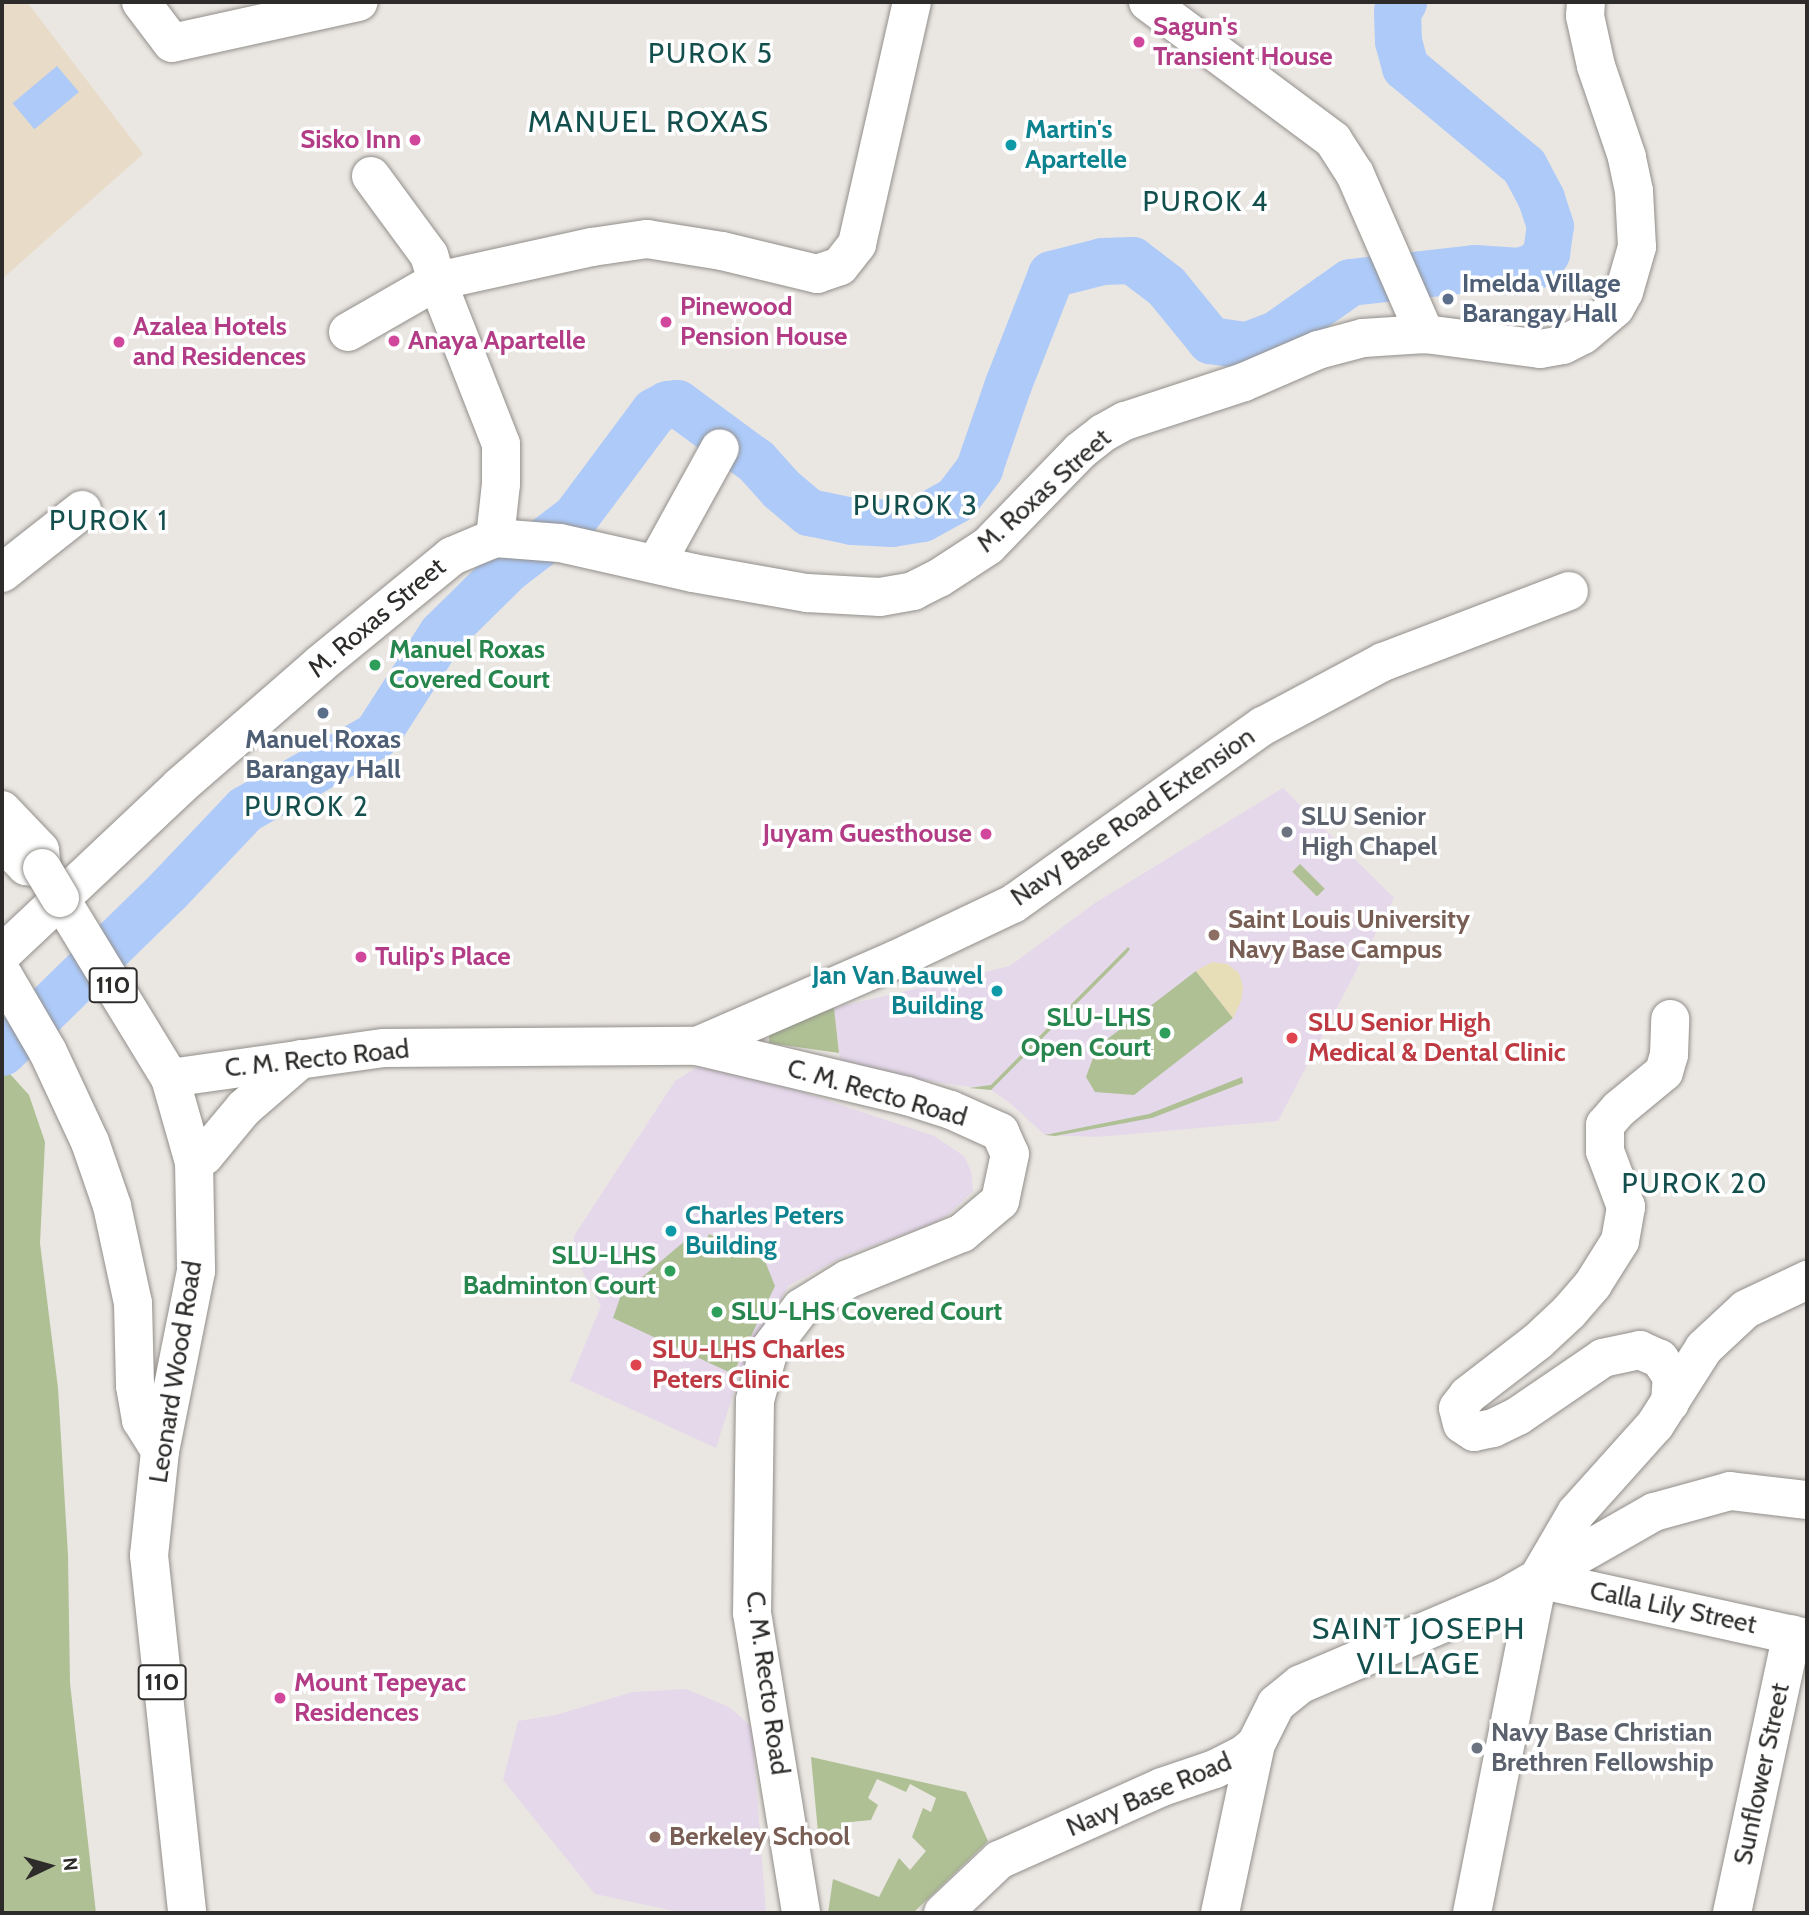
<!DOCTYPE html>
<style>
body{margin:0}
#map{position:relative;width:1809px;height:1915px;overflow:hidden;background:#eae6e2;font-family:Cabin,sans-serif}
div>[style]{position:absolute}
.commercial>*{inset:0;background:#e8dcc8}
.education>*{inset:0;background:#e5d8eb}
.green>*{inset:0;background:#afc095;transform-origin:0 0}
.sand>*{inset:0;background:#e7deb8}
.water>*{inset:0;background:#adcaf9;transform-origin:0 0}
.river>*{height:47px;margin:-23.5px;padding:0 23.5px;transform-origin:23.5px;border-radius:23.5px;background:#adcaf9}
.roads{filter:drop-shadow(0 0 2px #928f8b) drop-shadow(0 0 2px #928f8b)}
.minor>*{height:38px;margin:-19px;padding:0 19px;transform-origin:19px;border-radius:19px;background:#fff}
.major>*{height:38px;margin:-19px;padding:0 19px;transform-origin:19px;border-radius:19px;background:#fff}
.bridges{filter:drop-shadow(0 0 2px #928f8b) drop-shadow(0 0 2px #928f8b)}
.major-bridge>*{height:38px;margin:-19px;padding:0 19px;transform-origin:19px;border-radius:19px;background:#fff}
.dots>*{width:19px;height:19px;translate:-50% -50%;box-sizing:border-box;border:4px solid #fff;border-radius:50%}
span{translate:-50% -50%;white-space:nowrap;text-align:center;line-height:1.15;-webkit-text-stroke:7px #fff;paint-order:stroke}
.shield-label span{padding:2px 5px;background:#fff;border:2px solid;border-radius:5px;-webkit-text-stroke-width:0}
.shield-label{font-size:24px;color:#2d2c2a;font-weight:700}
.hotel-label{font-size:26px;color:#b23c85;font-weight:700}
.left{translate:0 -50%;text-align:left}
.right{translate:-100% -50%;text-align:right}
.culture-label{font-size:26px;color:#0d838f;font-weight:700}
.service-label{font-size:26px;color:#4e5e75;font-weight:700}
.street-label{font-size:26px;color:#2d2c2a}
.leisure-label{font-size:26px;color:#27864d;font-weight:700}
.worship-label{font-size:26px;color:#5b616d;font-weight:700}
.education-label{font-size:26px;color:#785e54;font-weight:700}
.health-label{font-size:26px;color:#be3a42;font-weight:700}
.neighbourhood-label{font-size:28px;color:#13504d;letter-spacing:2px}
.quarter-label{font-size:30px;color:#13504d;letter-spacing:2px}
.frame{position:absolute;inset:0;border:4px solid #2d2c2a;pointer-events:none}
.north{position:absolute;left:14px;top:1831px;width:70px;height:70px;-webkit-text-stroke:5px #fff;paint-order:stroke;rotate:85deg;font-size:19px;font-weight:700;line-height:28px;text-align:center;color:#2d2c2a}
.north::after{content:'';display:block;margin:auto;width:24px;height:32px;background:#2d2c2a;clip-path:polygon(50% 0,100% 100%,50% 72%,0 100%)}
</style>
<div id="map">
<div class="commercial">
<i style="clip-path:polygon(2px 2px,27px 2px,143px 154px,2px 279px)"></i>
</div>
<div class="education">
<i style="clip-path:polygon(1283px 788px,1394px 898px,1278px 1121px,1097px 1137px,1045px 1135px,1010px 1103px,991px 1090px,923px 1080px,866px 1068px,853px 1062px,844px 1064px,840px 1059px,834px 1008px,1010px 966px,1095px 903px)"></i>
<i style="clip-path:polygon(699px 1066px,793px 1089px,934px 1136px,964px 1156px,971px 1171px,973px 1191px,949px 1214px,931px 1225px,846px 1255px,788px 1286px,738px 1379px,716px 1448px,570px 1381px,601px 1306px,574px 1256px,574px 1236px,675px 1081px)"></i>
<i style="clip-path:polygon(686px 1689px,729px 1707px,752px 1727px,766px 1913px,684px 1913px,595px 1894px,503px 1780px,518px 1721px,556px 1715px,633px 1692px)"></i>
</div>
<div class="green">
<i style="left:1300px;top:864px;width:35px;height:11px;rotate:45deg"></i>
<i style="clip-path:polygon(1128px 947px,1130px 949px,1126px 954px,991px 1090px,969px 1088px,991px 1085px)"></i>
<i style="clip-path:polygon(1196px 971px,1233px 1018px,1134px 1095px,1095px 1092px,1086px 1077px,1097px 1047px)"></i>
<i style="clip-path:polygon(834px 1008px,839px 1053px,769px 1043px,769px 1031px)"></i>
<i style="clip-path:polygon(2px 1065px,29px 1095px,45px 1142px,40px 1243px,58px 1388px,68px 1555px,70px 1683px,96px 1913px,2px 1913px)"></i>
<i style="clip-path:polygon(1242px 1077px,1243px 1083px,1152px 1118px,1055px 1136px,1045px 1135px,1149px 1114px)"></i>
<i style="clip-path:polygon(709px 1234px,765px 1261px,775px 1286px,733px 1374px,613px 1318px,621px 1295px,686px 1240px,703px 1247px)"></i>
<i style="clip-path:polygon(811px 1757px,966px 1792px,988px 1841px,913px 1913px,828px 1913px,833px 1879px,879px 1897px,899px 1858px,910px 1870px,926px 1851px,912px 1837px,923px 1808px,931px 1812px,936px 1798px,910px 1784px,906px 1792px,877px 1779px,868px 1798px,878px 1805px,871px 1820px,841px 1823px,843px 1843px,819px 1843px)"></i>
</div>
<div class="sand">
<i style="clip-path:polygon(1212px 962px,1227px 964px,1239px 973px,1243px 987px,1241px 1001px,1233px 1018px,1196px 971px)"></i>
</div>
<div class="water">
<i style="left:57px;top:66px;width:34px;height:58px;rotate:50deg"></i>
</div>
<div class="river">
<i style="left:2px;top:1052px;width:232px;rotate:-44.3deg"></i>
<i style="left:168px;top:890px;width:112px;rotate:-46.5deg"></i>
<i style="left:245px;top:809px;width:150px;rotate:-29.5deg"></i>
<i style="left:376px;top:735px;width:120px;rotate:-57.2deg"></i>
<i style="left:441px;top:634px;width:94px;rotate:-44.6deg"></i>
<i style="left:508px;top:568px;width:84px;rotate:-37.3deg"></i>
<i style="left:575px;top:517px;width:132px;rotate:-53.3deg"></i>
<i style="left:654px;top:411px;width:15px;rotate:-28deg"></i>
<i style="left:667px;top:404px;width:10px;rotate:-6deg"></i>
<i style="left:677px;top:403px;width:98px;rotate:36.3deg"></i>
<i style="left:756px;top:461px;width:36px;rotate:48deg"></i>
<i style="left:780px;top:488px;width:38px;rotate:40deg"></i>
<i style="left:809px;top:512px;width:44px;rotate:11.8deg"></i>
<i style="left:852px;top:521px;width:39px;rotate:3deg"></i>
<i style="left:891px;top:523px;width:31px;rotate:-9deg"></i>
<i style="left:922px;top:518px;width:39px;rotate:-29deg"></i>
<i style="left:956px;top:499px;width:39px;rotate:-53deg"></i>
<i style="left:979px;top:468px;width:89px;rotate:-71deg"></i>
<i style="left:1008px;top:384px;width:118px;rotate:-68.6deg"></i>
<i style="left:1051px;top:274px;width:53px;rotate:-14.3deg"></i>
<i style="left:1102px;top:261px;width:30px;rotate:-2deg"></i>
<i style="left:1132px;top:260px;width:43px;rotate:37.4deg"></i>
<i style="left:1166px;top:286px;width:70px;rotate:50.8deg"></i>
<i style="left:1210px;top:340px;width:37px;rotate:8deg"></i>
<i style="left:1247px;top:345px;width:31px;rotate:-21deg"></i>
<i style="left:1276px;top:334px;width:90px;rotate:-35.1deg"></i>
<i style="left:1350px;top:282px;width:125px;rotate:-6.4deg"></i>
<i style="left:1474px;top:268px;width:46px;rotate:3.7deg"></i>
<i style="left:1520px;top:271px;width:17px;rotate:-21deg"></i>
<i style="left:1536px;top:265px;width:16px;rotate:-50deg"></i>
<i style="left:1546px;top:253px;width:27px;rotate:-82deg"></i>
<i style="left:1550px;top:226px;width:29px;rotate:-108deg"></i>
<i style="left:1541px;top:198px;width:36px;rotate:-118deg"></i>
<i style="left:1524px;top:166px;width:155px;rotate:-140.2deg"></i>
<i style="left:1405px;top:67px;width:27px;rotate:-105deg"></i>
<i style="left:1398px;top:41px;width:30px;rotate:-92deg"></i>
<i style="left:1397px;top:11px;width:11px;rotate:-56deg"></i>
</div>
<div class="roads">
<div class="minor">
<i style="left:141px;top:2px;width:51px;rotate:52.9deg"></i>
<i style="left:172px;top:43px;width:191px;rotate:-12.4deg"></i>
<i style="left:1148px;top:2px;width:231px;rotate:36.7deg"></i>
<i style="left:1333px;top:140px;width:40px;rotate:57.1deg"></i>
<i style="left:1355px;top:174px;width:175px;rotate:66.4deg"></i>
<i style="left:348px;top:332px;width:103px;rotate:-29.8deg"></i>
<i style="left:437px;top:281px;width:27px;rotate:-107deg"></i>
<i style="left:429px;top:255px;width:98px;rotate:-126.3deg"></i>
<i style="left:495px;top:538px;width:54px;rotate:-83.7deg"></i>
<i style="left:501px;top:484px;width:40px;rotate:-90deg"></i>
<i style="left:501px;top:444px;width:175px;rotate:-111.4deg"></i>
<i style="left:437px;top:281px;width:159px;rotate:-12.4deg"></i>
<i style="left:592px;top:247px;width:56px;rotate:-8.3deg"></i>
<i style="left:647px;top:239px;width:76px;rotate:9.1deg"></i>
<i style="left:722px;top:251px;width:98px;rotate:13.6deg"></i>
<i style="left:817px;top:274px;width:24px;rotate:-19deg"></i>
<i style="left:840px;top:266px;width:28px;rotate:-52deg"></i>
<i style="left:857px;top:244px;width:248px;rotate:-77.2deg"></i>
<i style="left:656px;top:564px;width:132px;rotate:-61.1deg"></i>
<i style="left:2px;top:573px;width:102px;rotate:-38.2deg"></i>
<i style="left:697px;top:1046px;width:218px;rotate:-23.5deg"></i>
<i style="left:897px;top:959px;width:128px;rotate:-25.4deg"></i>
<i style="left:1013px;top:904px;width:307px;rotate:-35.5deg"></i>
<i style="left:1263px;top:726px;width:136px;rotate:-28.1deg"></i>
<i style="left:1383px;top:662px;width:199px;rotate:-20.9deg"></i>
<i style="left:1670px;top:1403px;width:26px;rotate:-86deg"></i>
<i style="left:1672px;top:1377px;width:22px;rotate:-124deg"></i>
<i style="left:1660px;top:1359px;width:22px;rotate:-156deg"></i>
<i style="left:1640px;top:1350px;width:38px;rotate:168deg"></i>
<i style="left:1603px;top:1358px;width:103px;rotate:145.7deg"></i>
<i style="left:1518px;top:1416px;width:28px;rotate:154deg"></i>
<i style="left:1493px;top:1428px;width:19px;rotate:168deg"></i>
<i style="left:1474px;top:1432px;width:14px;rotate:-146deg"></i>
<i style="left:1462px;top:1424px;width:16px;rotate:-104deg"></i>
<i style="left:1458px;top:1408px;width:16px;rotate:-52deg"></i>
<i style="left:1468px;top:1395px;width:88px;rotate:-37.6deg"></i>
<i style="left:1538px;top:1341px;width:42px;rotate:-43.1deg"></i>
<i style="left:1569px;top:1312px;width:37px;rotate:-49deg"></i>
<i style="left:1593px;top:1284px;width:51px;rotate:-57.9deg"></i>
<i style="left:1620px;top:1241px;width:35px;rotate:-80deg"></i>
<i style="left:1626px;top:1207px;width:60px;rotate:-110.6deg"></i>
<i style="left:1605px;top:1151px;width:26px;rotate:-90deg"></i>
<i style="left:1605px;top:1125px;width:21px;rotate:-49deg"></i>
<i style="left:1619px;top:1109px;width:58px;rotate:-39.4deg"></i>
<i style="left:1664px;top:1072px;width:18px;rotate:-74deg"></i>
<i style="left:1669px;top:1055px;width:36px;rotate:-88deg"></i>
<i style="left:1538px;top:1578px;width:75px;rotate:-59.7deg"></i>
<i style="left:1576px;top:1513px;width:118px;rotate:-48.1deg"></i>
<i style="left:1655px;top:1425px;width:91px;rotate:-57.5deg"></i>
<i style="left:1704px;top:1348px;width:57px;rotate:-42.9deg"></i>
<i style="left:1746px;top:1309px;width:68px;rotate:-25.4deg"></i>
<i style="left:1538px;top:1579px;width:275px;rotate:12.4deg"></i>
<i style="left:943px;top:1913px;width:77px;rotate:-43.4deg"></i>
<i style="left:999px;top:1860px;width:179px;rotate:-24.1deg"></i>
<i style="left:1162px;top:1787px;width:56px;rotate:-18.8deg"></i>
<i style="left:1215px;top:1769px;width:31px;rotate:-27deg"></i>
<i style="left:1243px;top:1755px;width:17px;rotate:-40deg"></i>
<i style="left:1256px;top:1744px;width:45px;rotate:-63.4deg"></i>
<i style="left:1276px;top:1704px;width:32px;rotate:-39deg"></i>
<i style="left:1301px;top:1684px;width:222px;rotate:-23.1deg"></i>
<i style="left:1505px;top:1597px;width:172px;rotate:-29.7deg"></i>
<i style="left:1654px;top:1512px;width:79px;rotate:-15.4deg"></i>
<i style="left:1730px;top:1491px;width:78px;rotate:6.7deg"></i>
<i style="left:1220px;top:1913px;width:173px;rotate:-78deg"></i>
<i style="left:1472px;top:1913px;width:340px;rotate:-78.8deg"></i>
<i style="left:1732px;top:1913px;width:285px;rotate:-77.9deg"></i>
</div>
<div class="major">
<i style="left:2px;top:810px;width:55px;rotate:46.5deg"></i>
<i style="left:40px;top:850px;width:18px;rotate:84deg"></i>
<i style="left:42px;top:868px;width:16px;rotate:-173deg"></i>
<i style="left:26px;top:866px;width:35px;rotate:-134deg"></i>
<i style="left:60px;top:898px;width:211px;rotate:58.6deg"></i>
<i style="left:170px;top:1078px;width:87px;rotate:74.1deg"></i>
<i style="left:194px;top:1162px;width:109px;rotate:88.9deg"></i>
<i style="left:196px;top:1271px;width:184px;rotate:101.3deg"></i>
<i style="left:160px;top:1451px;width:105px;rotate:96deg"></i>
<i style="left:149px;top:1555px;width:360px;rotate:83.9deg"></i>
<i style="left:2px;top:954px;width:245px;rotate:-43.3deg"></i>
<i style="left:180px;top:786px;width:184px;rotate:-41deg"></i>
<i style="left:319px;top:665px;width:172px;rotate:-39.3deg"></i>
<i style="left:452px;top:556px;width:47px;rotate:-22.7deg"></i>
<i style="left:495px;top:538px;width:65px;rotate:4.4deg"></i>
<i style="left:560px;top:543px;width:136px;rotate:12.7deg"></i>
<i style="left:693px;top:573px;width:116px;rotate:10deg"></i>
<i style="left:807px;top:593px;width:73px;rotate:3.1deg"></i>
<i style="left:880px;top:597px;width:34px;rotate:-10deg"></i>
<i style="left:913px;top:591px;width:29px;rotate:-27deg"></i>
<i style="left:939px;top:578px;width:59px;rotate:-33.1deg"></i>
<i style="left:988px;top:546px;width:132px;rotate:-45.9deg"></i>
<i style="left:1080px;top:451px;width:29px;rotate:-38deg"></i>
<i style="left:1103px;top:433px;width:25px;rotate:-29deg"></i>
<i style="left:1125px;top:421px;width:125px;rotate:-18.1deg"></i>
<i style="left:1244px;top:382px;width:81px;rotate:-23.4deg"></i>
<i style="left:1318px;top:350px;width:47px;rotate:-14.9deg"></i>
<i style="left:1363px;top:338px;width:62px;rotate:-3.7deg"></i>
<i style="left:1425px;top:334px;width:116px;rotate:7.4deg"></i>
<i style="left:1540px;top:349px;width:23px;rotate:-10deg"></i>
<i style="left:1563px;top:345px;width:22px;rotate:-27deg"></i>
<i style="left:1583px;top:335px;width:42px;rotate:-40.2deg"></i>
<i style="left:1615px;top:308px;width:18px;rotate:-61deg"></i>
<i style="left:1624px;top:292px;width:47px;rotate:-73.9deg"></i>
<i style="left:1637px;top:247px;width:56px;rotate:-93.1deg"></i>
<i style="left:1634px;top:191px;width:35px;rotate:-102deg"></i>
<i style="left:1627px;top:157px;width:96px;rotate:-108.8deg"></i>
<i style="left:1596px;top:66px;width:51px;rotate:-102.4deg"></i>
<i style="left:1585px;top:16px;width:14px;rotate:-86deg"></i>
<i style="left:2px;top:973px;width:91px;rotate:59.8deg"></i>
<i style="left:48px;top:1052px;width:99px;rotate:65deg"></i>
<i style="left:90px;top:1142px;width:68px;rotate:71deg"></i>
<i style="left:112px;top:1206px;width:99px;rotate:77.8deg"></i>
<i style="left:133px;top:1303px;width:83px;rotate:88.6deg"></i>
<i style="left:135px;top:1386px;width:35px;rotate:80deg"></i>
<i style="left:141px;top:1420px;width:36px;rotate:58deg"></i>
<i style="left:170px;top:1078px;width:216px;rotate:-8deg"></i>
<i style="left:384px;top:1048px;width:313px;rotate:-0.4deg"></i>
<i style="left:697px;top:1046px;width:216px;rotate:13.4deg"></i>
<i style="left:907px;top:1096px;width:46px;rotate:17.7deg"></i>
<i style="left:951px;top:1110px;width:54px;rotate:24.2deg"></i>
<i style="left:1000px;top:1132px;width:24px;rotate:66deg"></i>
<i style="left:1010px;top:1154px;width:48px;rotate:102deg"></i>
<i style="left:1000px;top:1201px;width:50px;rotate:139.9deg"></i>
<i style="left:962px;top:1233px;width:123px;rotate:158deg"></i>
<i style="left:848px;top:1279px;width:55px;rotate:148.3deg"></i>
<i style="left:801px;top:1308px;width:53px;rotate:127.3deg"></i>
<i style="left:769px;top:1350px;width:52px;rotate:105.6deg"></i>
<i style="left:755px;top:1400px;width:213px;rotate:90.8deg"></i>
<i style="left:752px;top:1613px;width:304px;rotate:80.7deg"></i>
<i style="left:194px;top:1162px;width:12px;rotate:-31deg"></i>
<i style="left:204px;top:1156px;width:62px;rotate:-50.2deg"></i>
<i style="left:244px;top:1108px;width:75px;rotate:-40.7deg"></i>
</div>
</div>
<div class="bridges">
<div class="major-bridge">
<i style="left:42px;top:868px;width:35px;rotate:59deg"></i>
</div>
</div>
<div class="dots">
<i style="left:1139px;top:42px;background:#d1479c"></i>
<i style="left:415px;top:140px;background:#d1479c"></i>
<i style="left:1011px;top:145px;background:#0f9aa8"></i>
<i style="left:1448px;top:299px;background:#5c6f8a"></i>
<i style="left:666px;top:322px;background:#d1479c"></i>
<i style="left:394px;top:341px;background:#d1479c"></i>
<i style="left:119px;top:342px;background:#d1479c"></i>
<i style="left:375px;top:665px;background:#2e9e5b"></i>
<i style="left:323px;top:713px;background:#5c6f8a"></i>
<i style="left:1287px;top:832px;background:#6b7280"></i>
<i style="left:986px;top:834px;background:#d1479c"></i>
<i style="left:1214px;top:935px;background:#8d6e63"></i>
<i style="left:361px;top:957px;background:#d1479c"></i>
<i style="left:997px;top:991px;background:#0f9aa8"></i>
<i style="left:1165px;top:1033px;background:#2e9e5b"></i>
<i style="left:1292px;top:1038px;background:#e0444e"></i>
<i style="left:671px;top:1231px;background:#0f9aa8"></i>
<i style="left:670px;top:1271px;background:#2e9e5b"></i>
<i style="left:717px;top:1312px;background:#2e9e5b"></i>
<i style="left:636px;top:1365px;background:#e0444e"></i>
<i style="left:280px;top:1698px;background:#d1479c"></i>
<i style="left:1477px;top:1748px;background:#6b7280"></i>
<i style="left:655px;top:1837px;background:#8d6e63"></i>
</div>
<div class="shield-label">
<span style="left:113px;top:985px">110</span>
<span style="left:162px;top:1682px">110</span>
</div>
<div class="hotel-label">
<span class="left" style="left:1153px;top:42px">Sagun's<br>Transient House</span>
<span class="right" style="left:401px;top:140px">Sisko Inn</span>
<span class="left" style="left:680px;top:322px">Pinewood<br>Pension House</span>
<span class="left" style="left:133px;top:342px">Azalea Hotels<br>and Residences</span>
<span class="left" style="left:408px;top:341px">Anaya Apartelle</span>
<span class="right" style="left:972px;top:834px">Juyam Guesthouse</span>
<span class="left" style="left:375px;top:957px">Tulip's Place</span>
<span class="left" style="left:294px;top:1698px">Mount Tepeyac<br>Residences</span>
</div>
<div class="culture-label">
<span class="left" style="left:1025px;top:145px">Martin's<br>Apartelle</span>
<span class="right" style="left:983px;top:991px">Jan Van Bauwel<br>Building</span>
<span class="left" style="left:685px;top:1231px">Charles Peters<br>Building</span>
</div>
<div class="service-label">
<span class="left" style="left:1462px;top:299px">Imelda Village<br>Barangay Hall</span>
<span style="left:323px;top:755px">Manuel Roxas<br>Barangay Hall</span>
</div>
<div class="street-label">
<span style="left:1044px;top:491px;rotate:-42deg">M. Roxas Street</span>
<span style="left:377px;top:618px;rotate:-40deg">M. Roxas Street</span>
<span style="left:1133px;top:817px;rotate:-35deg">Navy Base Road Extension</span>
<span style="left:317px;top:1059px;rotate:-6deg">C. M. Recto Road</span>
<span style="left:877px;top:1093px;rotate:16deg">C. M. Recto Road</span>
<span style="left:176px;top:1372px;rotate:-81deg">Leonard Wood Road</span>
<span style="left:1673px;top:1608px;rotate:12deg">Calla Lily Street</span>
<span style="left:767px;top:1683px;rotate:82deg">C. M. Recto Road</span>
<span style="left:1762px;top:1774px;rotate:-78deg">Sunflower Street</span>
<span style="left:1149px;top:1795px;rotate:-23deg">Navy Base Road</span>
</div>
<div class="leisure-label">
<span class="left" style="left:389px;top:665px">Manuel Roxas<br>Covered Court</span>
<span class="right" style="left:1151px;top:1033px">SLU-LHS<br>Open Court</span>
<span class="right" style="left:656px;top:1271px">SLU-LHS<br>Badminton Court</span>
<span class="left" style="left:731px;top:1312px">SLU-LHS Covered Court</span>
</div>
<div class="worship-label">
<span class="left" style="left:1301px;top:832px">SLU Senior<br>High Chapel</span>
<span class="left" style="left:1491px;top:1748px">Navy Base Christian<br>Brethren Fellowship</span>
</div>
<div class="education-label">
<span class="left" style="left:1228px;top:935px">Saint Louis University<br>Navy Base Campus</span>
<span class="left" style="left:669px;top:1837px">Berkeley School</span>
</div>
<div class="health-label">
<span class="left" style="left:1308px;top:1038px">SLU Senior High<br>Medical &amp; Dental Clinic</span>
<span class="left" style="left:652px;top:1365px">SLU-LHS Charles<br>Peters Clinic</span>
</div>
<div class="neighbourhood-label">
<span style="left:711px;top:53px">PUROK 5</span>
<span style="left:1206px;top:201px">PUROK 4</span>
<span style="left:916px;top:505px">PUROK 3</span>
<span style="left:109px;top:520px">PUROK 1</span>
<span style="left:307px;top:806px">PUROK 2</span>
<span style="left:1695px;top:1183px">PUROK 20</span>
</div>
<div class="quarter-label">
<span style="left:649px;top:122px">MANUEL ROXAS</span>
<span style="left:1419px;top:1646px">SAINT JOSEPH<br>VILLAGE</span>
</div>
<div class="frame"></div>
<div class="north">N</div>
</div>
